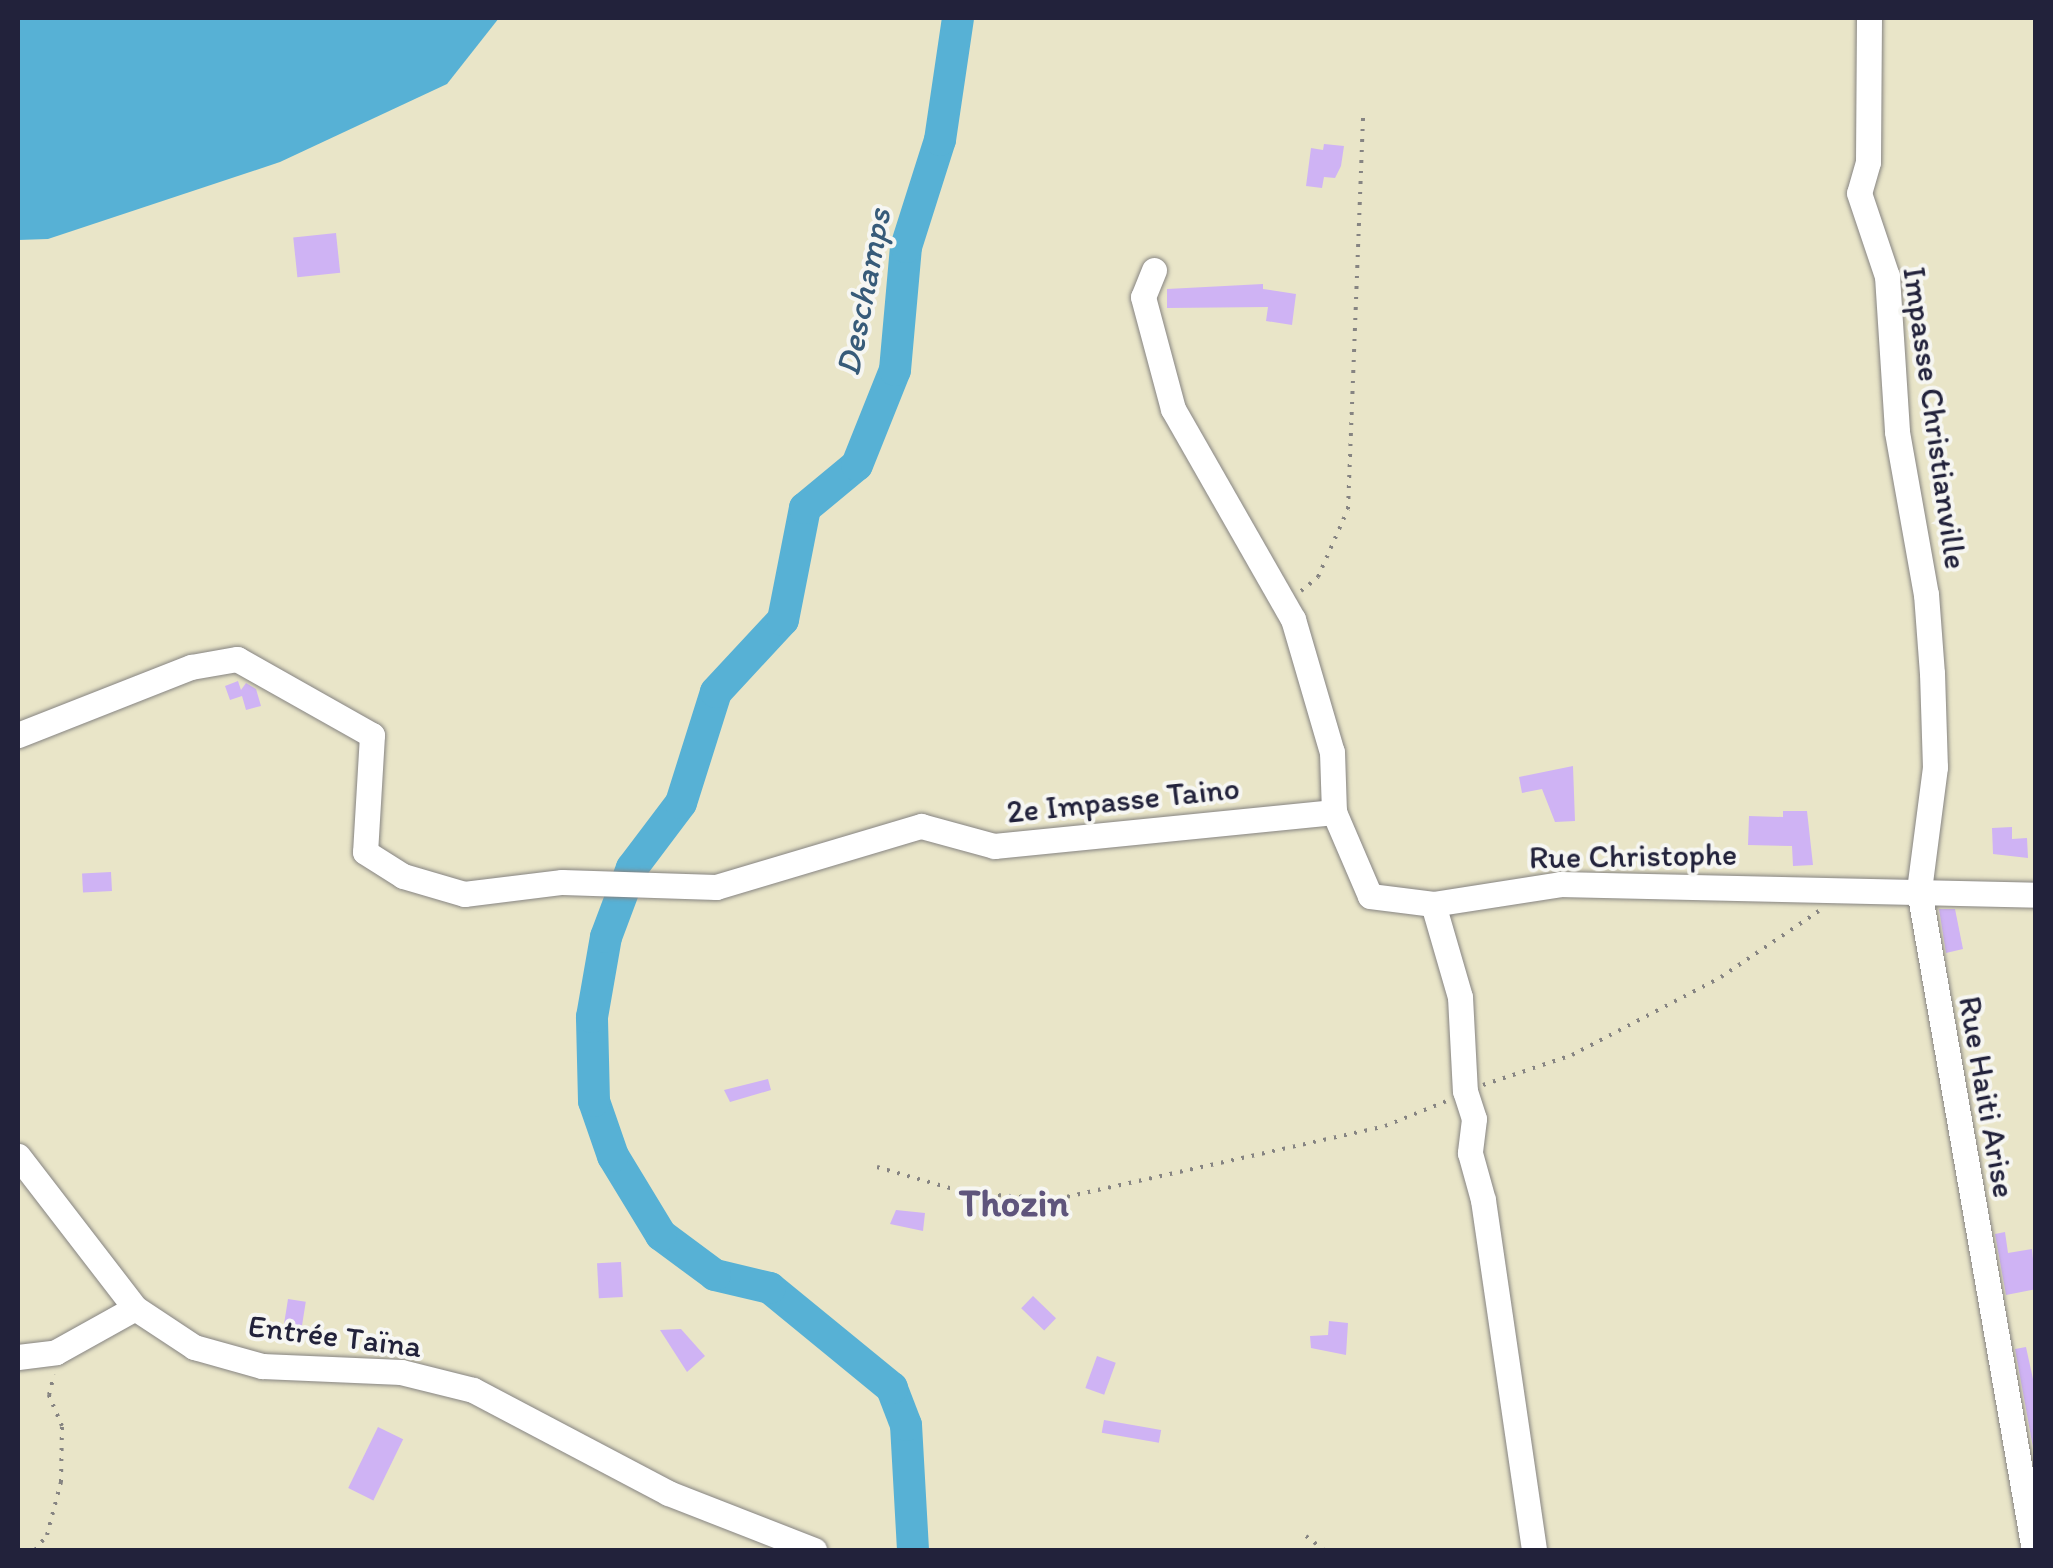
<!DOCTYPE html>
<meta charset="utf-8">
<style>
body{margin:0}
#map{position:relative;width:2053px;height:1568px;overflow:hidden;background:#e9e5c8;font-family:Itim,sans-serif}
div>[style]{position:absolute}
.water>*{inset:0;background:#57b1d5}
.river>*{height:32px;margin:-16px;padding:0 16px;transform-origin:16px;border-radius:16px;background:#57b1d5}
.building>*{inset:0;background:#cfb3f4;transform-origin:0 0}
.path>*{height:4px;margin-top:-2px;transform-origin:0;background:repeating-linear-gradient(90deg,#868482 0 2.5px,transparent 0 10.5px)}
.roads{filter:drop-shadow(0 0 2px #868482) drop-shadow(0 0 2px #868482)}
.minor>*{height:25px;margin:-12.5px;padding:0 12.5px;transform-origin:12.5px;border-radius:12.5px;background:#fff}
span{translate:-50% -50%;white-space:nowrap;text-align:center;line-height:1.15;-webkit-text-stroke:8px #f6f6f2;paint-order:stroke}
.street-label{font-size:32px;color:#22223b}
.water-label{font-size:35px;color:#375b79;font-style:italic}
.quarter-label{font-size:38px;color:#5f557c;font-weight:700}
.frame{position:absolute;inset:0;border:20px solid #22223b;pointer-events:none}
</style>
<div id="map">
<div class="water">
<i style="clip-path:polygon(18px 18px,499px 18px,447px 84px,280px 162px,48px 239px,18px 240px)"></i>
</div>
<div class="river">
<i style="left:913px;top:1550px;width:125px;rotate:-93.2deg"></i>
<i style="left:906px;top:1425px;width:40px;rotate:-111deg"></i>
<i style="left:892px;top:1388px;width:158px;rotate:-140.7deg"></i>
<i style="left:770px;top:1288px;width:57px;rotate:-166.7deg"></i>
<i style="left:715px;top:1275px;width:67px;rotate:-143.5deg"></i>
<i style="left:661px;top:1235px;width:92px;rotate:-121.3deg"></i>
<i style="left:613px;top:1156px;width:58px;rotate:-109.1deg"></i>
<i style="left:594px;top:1101px;width:84px;rotate:-91.4deg"></i>
<i style="left:592px;top:1017px;width:81px;rotate:-80.1deg"></i>
<i style="left:606px;top:937px;width:74px;rotate:-69.4deg"></i>
<i style="left:632px;top:868px;width:81px;rotate:-53deg"></i>
<i style="left:681px;top:803px;width:116px;rotate:-72.5deg"></i>
<i style="left:716px;top:692px;width:98px;rotate:-47.1deg"></i>
<i style="left:783px;top:620px;width:114px;rotate:-78.9deg"></i>
<i style="left:805px;top:508px;width:67px;rotate:-39.6deg"></i>
<i style="left:857px;top:465px;width:102px;rotate:-68.2deg"></i>
<i style="left:895px;top:370px;width:123px;rotate:-84.9deg"></i>
<i style="left:906px;top:247px;width:112px;rotate:-72.4deg"></i>
<i style="left:940px;top:140px;width:123px;rotate:-81.6deg"></i>
</div>
<div class="building">
<i style="clip-path:polygon(1324px 144px,1344px 146px,1341px 166px,1335px 178px,1324px 177px,1322px 188px,1306px 186px,1311px 148px,1323px 150px)"></i>
<i style="left:336px;top:233px;width:40px;height:43px;rotate:84deg"></i>
<i style="clip-path:polygon(1263px 284px,1263px 289px,1296px 294px,1292px 325px,1266px 321px,1268px 307px,1167px 308px,1167px 289px)"></i>
<i style="clip-path:polygon(238px 681px,241px 690px,246px 683px,256px 689px,261px 706px,246px 710px,242px 696px,230px 700px,225px 686px)"></i>
<i style="clip-path:polygon(1573px 766px,1575px 821px,1555px 822px,1542px 789px,1522px 793px,1519px 777px)"></i>
<i style="clip-path:polygon(1783px 811px,1807px 811px,1813px 865px,1793px 866px,1792px 846px,1748px 845px,1749px 816px,1783px 817px)"></i>
<i style="clip-path:polygon(2012px 827px,2012px 839px,2027px 838px,2028px 858px,1993px 854px,1992px 828px)"></i>
<i style="left:111px;top:872px;width:19px;height:29px;rotate:87deg"></i>
<i style="clip-path:polygon(1939px 909px,1955px 909px,1963px 949px,1946px 953px)"></i>
<i style="clip-path:polygon(768px 1079px,771px 1090px,730px 1102px,724px 1090px)"></i>
<i style="clip-path:polygon(896px 1210px,925px 1213px,923px 1231px,890px 1224px)"></i>
<i style="clip-path:polygon(2005px 1232px,2008px 1253px,2032px 1249px,2036px 1289px,2006px 1295px,1995px 1234px)"></i>
<i style="left:621px;top:1262px;width:35px;height:24px;rotate:87deg"></i>
<i style="left:1033px;top:1296px;width:32px;height:17px;rotate:44deg"></i>
<i style="left:288px;top:1299px;width:18px;height:27px;rotate:9deg"></i>
<i style="clip-path:polygon(1329px 1321px,1348px 1323px,1346px 1355px,1311px 1348px,1310px 1336px,1328px 1335px)"></i>
<i style="clip-path:polygon(681px 1329px,705px 1356px,687px 1372px,660px 1330px)"></i>
<i style="clip-path:polygon(2026px 1347px,2036px 1393px,2036px 1464px,2015px 1349px)"></i>
<i style="left:1097px;top:1356px;width:20px;height:34px;rotate:20deg"></i>
<i style="left:1104px;top:1420px;width:58px;height:13px;rotate:10deg"></i>
<i style="left:378px;top:1427px;width:28px;height:68px;rotate:26deg"></i>
</div>
<div class="path">
<i style="left:1301px;top:591px;width:22px;rotate:-39deg"></i>
<i style="left:1318px;top:577px;width:74px;rotate:-66.2deg"></i>
<i style="left:1348px;top:509px;width:393px;rotate:-87.8deg"></i>
<i style="left:1483px;top:1085px;width:94px;rotate:-18.6deg"></i>
<i style="left:1572px;top:1055px;width:168px;rotate:-27.6deg"></i>
<i style="left:1721px;top:977px;width:118px;rotate:-34deg"></i>
<i style="left:877px;top:1167px;width:94px;rotate:16.1deg"></i>
<i style="left:967px;top:1193px;width:90px;rotate:3.8deg"></i>
<i style="left:1057px;top:1199px;width:336px;rotate:-12.5deg"></i>
<i style="left:1385px;top:1126px;width:67px;rotate:-22deg"></i>
<i style="left:1306px;top:1536px;width:23px;rotate:38deg"></i>
<i style="left:35px;top:1550px;width:19px;rotate:-51deg"></i>
<i style="left:47px;top:1535px;width:55px;rotate:-75.2deg"></i>
<i style="left:61px;top:1482px;width:56px;rotate:-89deg"></i>
<i style="left:62px;top:1426px;width:34px;rotate:-113deg"></i>
<i style="left:49px;top:1395px;width:21px;rotate:-76deg"></i>
</div>
<div class="roads">
<div class="minor">
<i style="left:1869px;top:18px;width:144px;rotate:90.4deg"></i>
<i style="left:1868px;top:162px;width:32px;rotate:106deg"></i>
<i style="left:1859px;top:193px;width:88px;rotate:71.4deg"></i>
<i style="left:1887px;top:276px;width:156px;rotate:86.3deg"></i>
<i style="left:1897px;top:432px;width:165px;rotate:79.9deg"></i>
<i style="left:1926px;top:594px;width:79px;rotate:85.7deg"></i>
<i style="left:1932px;top:673px;width:94px;rotate:88.2deg"></i>
<i style="left:1935px;top:767px;width:124px;rotate:97.4deg"></i>
<i style="left:1919px;top:890px;width:670px;rotate:80.12deg"></i>
<i style="left:1154px;top:270px;width:29px;rotate:112deg"></i>
<i style="left:1143px;top:297px;width:116px;rotate:75deg"></i>
<i style="left:1173px;top:409px;width:242px;rotate:60.3deg"></i>
<i style="left:1293px;top:619px;width:139px;rotate:73.7deg"></i>
<i style="left:1332px;top:752px;width:60px;rotate:88.1deg"></i>
<i style="left:1334px;top:812px;width:91px;rotate:66.8deg"></i>
<i style="left:1370px;top:896px;width:64px;rotate:7.2deg"></i>
<i style="left:1433px;top:904px;width:129px;rotate:-8.9deg"></i>
<i style="left:1560px;top:884px;width:476px;rotate:1.3deg"></i>
<i style="left:18px;top:735px;width:186px;rotate:-21.5deg"></i>
<i style="left:191px;top:667px;width:47px;rotate:-9.9deg"></i>
<i style="left:237px;top:659px;width:155px;rotate:29.4deg"></i>
<i style="left:372px;top:735px;width:117px;rotate:93.4deg"></i>
<i style="left:365px;top:852px;width:45px;rotate:32.3deg"></i>
<i style="left:403px;top:876px;width:64px;rotate:16.4deg"></i>
<i style="left:464px;top:894px;width:99px;rotate:-7deg"></i>
<i style="left:562px;top:882px;width:154px;rotate:1.9deg"></i>
<i style="left:716px;top:887px;width:214px;rotate:-16.6deg"></i>
<i style="left:921px;top:826px;width:76px;rotate:15.3deg"></i>
<i style="left:994px;top:846px;width:342px;rotate:-5.7deg"></i>
<i style="left:1433px;top:904px;width:97px;rotate:73.8deg"></i>
<i style="left:1460px;top:997px;width:94px;rotate:87deg"></i>
<i style="left:1465px;top:1091px;width:29px;rotate:72deg"></i>
<i style="left:1474px;top:1119px;width:34px;rotate:97deg"></i>
<i style="left:1470px;top:1153px;width:49px;rotate:74.5deg"></i>
<i style="left:1483px;top:1200px;width:354px;rotate:81.7deg"></i>
<i style="left:18px;top:1156px;width:192px;rotate:52.4deg"></i>
<i style="left:135px;top:1308px;width:71px;rotate:33.5deg"></i>
<i style="left:194px;top:1347px;width:71px;rotate:15.6deg"></i>
<i style="left:262px;top:1366px;width:139px;rotate:2.5deg"></i>
<i style="left:401px;top:1372px;width:74px;rotate:14deg"></i>
<i style="left:473px;top:1390px;width:221px;rotate:27.8deg"></i>
<i style="left:668px;top:1493px;width:157px;rotate:21.3deg"></i>
<i style="left:18px;top:1357px;width:38px;rotate:-7deg"></i>
<i style="left:56px;top:1352px;width:90px;rotate:-29.1deg"></i>
</div>
</div>
<div class="street-label">
<span style="left:1935px;top:418px;rotate:82deg">Impasse Christianville</span>
<span style="left:1123px;top:800px;rotate:-6deg">2e Impasse Taino</span>
<span style="left:1633px;top:856px;rotate:-1deg">Rue Christophe</span>
<span style="left:1987px;top:1097px;rotate:80deg">Rue Haiti Arise</span>
<span style="left:335px;top:1336px;rotate:7deg">Entrée Taïna</span>
</div>
<div class="water-label">
<span style="left:863px;top:292px;rotate:-79deg">Deschamps</span>
</div>
<div class="quarter-label">
<span style="left:1014px;top:1204px">Thozin</span>
</div>
<div class="frame"></div>
</div>
